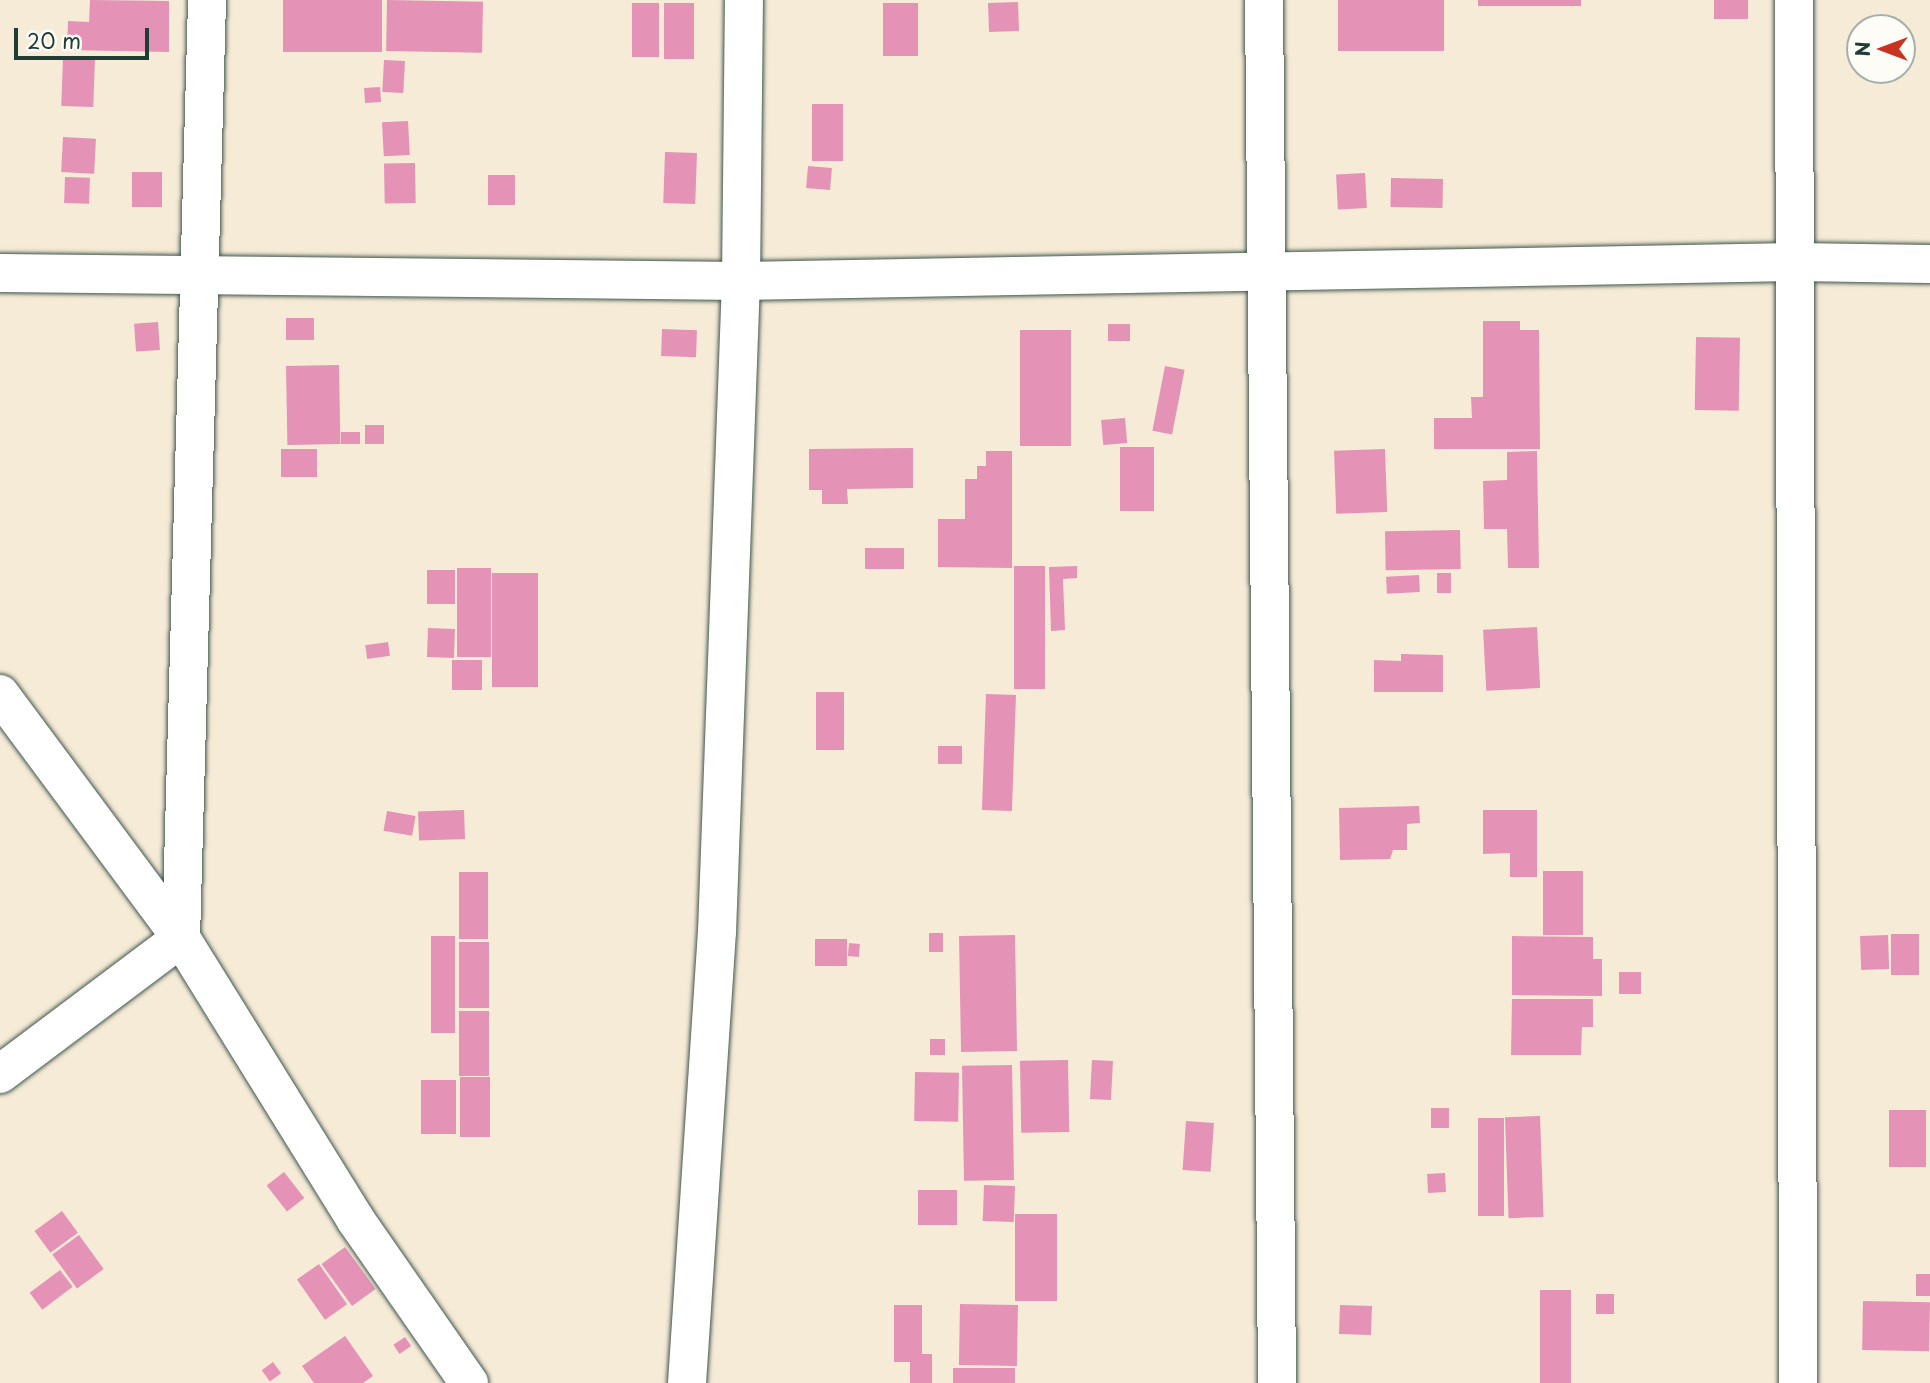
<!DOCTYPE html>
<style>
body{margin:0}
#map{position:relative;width:1930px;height:1383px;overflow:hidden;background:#f6ebd7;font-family:"Playpen Sans",sans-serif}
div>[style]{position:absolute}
.building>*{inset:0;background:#e493b6;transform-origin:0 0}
.roads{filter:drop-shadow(0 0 2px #3f574c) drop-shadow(0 0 2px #3f574c)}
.minor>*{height:38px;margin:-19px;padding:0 19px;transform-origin:19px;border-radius:19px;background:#fff}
span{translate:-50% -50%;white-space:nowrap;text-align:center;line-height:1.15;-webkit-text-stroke:5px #fdfcf7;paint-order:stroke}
.north{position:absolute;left:1846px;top:14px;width:70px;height:70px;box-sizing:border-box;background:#fdfcf7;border:2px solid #a4b0a9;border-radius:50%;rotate:270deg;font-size:19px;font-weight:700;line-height:28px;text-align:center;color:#1f3d34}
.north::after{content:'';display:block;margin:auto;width:24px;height:32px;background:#c8321e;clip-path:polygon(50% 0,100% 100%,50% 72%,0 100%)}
.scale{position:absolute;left:14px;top:28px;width:135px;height:32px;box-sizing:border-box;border:4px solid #1f3d34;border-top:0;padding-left:9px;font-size:21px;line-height:24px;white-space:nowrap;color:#1f3d34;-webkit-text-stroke:5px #fdfcf7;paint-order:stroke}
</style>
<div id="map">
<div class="building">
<i style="clip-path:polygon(90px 0,169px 1px,169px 52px,67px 50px,68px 21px,89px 22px)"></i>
<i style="left:283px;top:0;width:99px;height:52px"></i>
<i style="left:387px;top:0;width:96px;height:51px;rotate:1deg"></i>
<i style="left:1338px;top:0;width:106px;height:51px"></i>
<i style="left:1478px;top:0;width:103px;height:6px"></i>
<i style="left:1714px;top:0;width:34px;height:19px"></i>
<i style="left:1018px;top:2px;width:29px;height:30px;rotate:88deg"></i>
<i style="left:632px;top:3px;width:27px;height:54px"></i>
<i style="left:664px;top:3px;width:30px;height:56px"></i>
<i style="left:883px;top:3px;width:35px;height:53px"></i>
<i style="left:63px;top:57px;width:32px;height:49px;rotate:2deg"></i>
<i style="left:384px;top:60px;width:21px;height:32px;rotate:3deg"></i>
<i style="left:380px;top:87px;width:15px;height:16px;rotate:86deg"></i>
<i style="left:812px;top:104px;width:31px;height:57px"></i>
<i style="left:408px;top:121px;width:34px;height:26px;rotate:87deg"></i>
<i style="left:63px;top:137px;width:33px;height:35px;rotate:3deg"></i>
<i style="left:665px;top:152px;width:32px;height:51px;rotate:2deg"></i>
<i style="left:415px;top:163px;width:40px;height:31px;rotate:89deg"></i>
<i style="left:808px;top:166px;width:24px;height:22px;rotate:5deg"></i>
<i style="left:132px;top:172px;width:30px;height:35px"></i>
<i style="left:1365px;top:173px;width:35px;height:29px;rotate:87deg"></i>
<i style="left:488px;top:175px;width:27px;height:30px"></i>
<i style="left:65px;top:177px;width:25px;height:26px;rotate:2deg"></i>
<i style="left:1391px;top:178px;width:52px;height:29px;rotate:1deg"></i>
<i style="left:286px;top:318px;width:28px;height:22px"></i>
<i style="clip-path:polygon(1483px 321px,1520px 321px,1520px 330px,1539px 330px,1540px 449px,1434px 449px,1434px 418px,1472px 418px,1471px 397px,1483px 397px)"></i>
<i style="left:158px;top:322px;width:28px;height:24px;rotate:86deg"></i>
<i style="left:1108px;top:324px;width:22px;height:17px"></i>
<i style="left:662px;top:329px;width:35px;height:27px;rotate:2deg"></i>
<i style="left:1020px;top:330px;width:51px;height:116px"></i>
<i style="left:1696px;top:337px;width:44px;height:73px;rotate:1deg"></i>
<i style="left:339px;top:365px;width:79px;height:53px;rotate:89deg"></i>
<i style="left:1165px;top:366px;width:20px;height:66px;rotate:11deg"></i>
<i style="left:1125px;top:418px;width:25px;height:24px;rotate:85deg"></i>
<i style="left:365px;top:425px;width:19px;height:19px"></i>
<i style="left:341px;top:432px;width:19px;height:12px"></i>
<i style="left:1120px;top:447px;width:34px;height:64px"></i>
<i style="clip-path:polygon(913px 448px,913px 488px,847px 489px,848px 504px,822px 504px,822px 490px,809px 490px,809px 449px)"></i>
<i style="left:281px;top:449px;width:36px;height:28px"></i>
<i style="left:1385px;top:449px;width:63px;height:51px;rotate:88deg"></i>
<i style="clip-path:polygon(986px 451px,1012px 451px,1012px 568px,938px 567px,938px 519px,965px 519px,965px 479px,977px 479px,977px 466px,986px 466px)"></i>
<i style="clip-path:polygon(1537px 451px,1539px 568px,1508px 568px,1507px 529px,1484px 529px,1483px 481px,1507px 480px,1507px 452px)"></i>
<i style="left:1460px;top:530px;width:39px;height:75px;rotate:89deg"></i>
<i style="left:865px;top:548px;width:39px;height:21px"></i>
<i style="left:1014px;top:566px;width:31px;height:123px"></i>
<i style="clip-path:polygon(1077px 566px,1077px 578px,1063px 579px,1065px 630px,1051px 631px,1049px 567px)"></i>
<i style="left:457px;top:568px;width:34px;height:89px"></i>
<i style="left:427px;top:570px;width:28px;height:34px"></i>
<i style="left:492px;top:573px;width:46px;height:114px"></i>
<i style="left:1437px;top:573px;width:14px;height:20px"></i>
<i style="left:1419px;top:575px;width:17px;height:33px;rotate:87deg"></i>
<i style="left:1537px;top:627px;width:61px;height:54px;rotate:87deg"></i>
<i style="left:428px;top:628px;width:27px;height:29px;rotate:2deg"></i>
<i style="left:388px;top:642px;width:14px;height:23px;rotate:82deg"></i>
<i style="clip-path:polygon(1401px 654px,1443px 655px,1443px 692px,1374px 692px,1374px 660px,1401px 661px)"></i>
<i style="left:452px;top:660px;width:30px;height:30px"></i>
<i style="left:816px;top:692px;width:28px;height:58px"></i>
<i style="left:986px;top:694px;width:30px;height:116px;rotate:2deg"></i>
<i style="left:938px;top:746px;width:24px;height:18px"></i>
<i style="clip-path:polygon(1419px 806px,1420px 823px,1407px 824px,1407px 850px,1393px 850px,1390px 859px,1340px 860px,1339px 808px)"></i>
<i style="left:464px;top:810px;width:29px;height:46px;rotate:88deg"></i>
<i style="clip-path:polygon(1483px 810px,1537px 810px,1537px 877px,1510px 877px,1510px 853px,1483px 854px)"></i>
<i style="left:387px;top:811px;width:29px;height:20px;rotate:10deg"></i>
<i style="left:1543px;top:871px;width:40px;height:64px"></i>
<i style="left:459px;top:872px;width:29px;height:67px"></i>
<i style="left:929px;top:933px;width:14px;height:19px"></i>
<i style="left:1891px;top:934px;width:28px;height:41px"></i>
<i style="left:1015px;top:935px;width:116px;height:56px;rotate:89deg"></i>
<i style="left:1888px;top:935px;width:34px;height:28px;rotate:88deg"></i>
<i style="left:431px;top:936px;width:24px;height:97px"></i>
<i style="clip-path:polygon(1512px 936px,1593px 937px,1593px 959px,1602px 959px,1602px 996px,1512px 995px)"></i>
<i style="left:815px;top:939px;width:32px;height:27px"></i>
<i style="left:459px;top:942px;width:30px;height:66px"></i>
<i style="left:849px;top:943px;width:11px;height:13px;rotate:5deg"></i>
<i style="left:1619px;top:972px;width:22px;height:22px"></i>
<i style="clip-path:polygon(1512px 999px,1593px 999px,1593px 1027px,1582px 1027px,1581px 1055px,1511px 1055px)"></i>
<i style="left:459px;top:1011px;width:30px;height:65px"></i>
<i style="left:945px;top:1039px;width:16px;height:15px;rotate:90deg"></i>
<i style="left:1068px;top:1060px;width:72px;height:48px;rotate:89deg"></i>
<i style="left:1092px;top:1060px;width:21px;height:39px;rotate:3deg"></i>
<i style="left:1012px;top:1065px;width:115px;height:50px;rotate:89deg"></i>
<i style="left:915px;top:1072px;width:44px;height:49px;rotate:1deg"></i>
<i style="left:460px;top:1077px;width:30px;height:60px"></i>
<i style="left:421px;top:1080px;width:35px;height:54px"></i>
<i style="left:1431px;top:1108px;width:18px;height:20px"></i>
<i style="left:1889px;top:1110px;width:37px;height:57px"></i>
<i style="left:1540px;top:1116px;width:101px;height:35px;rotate:88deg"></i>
<i style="left:1478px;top:1118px;width:26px;height:98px"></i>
<i style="left:1186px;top:1121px;width:28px;height:49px;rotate:4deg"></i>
<i style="left:284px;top:1172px;width:33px;height:22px;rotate:52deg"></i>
<i style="left:1445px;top:1173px;width:19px;height:18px;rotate:87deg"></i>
<i style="left:984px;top:1185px;width:31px;height:36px;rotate:2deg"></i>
<i style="left:918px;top:1190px;width:39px;height:35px"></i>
<i style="left:62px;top:1211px;width:27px;height:34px;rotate:54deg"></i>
<i style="left:1015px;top:1214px;width:42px;height:87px"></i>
<i style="left:79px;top:1235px;width:42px;height:33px;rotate:54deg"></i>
<i style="left:345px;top:1247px;width:52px;height:29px;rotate:54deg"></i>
<i style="left:319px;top:1264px;width:49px;height:27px;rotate:55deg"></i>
<i style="left:60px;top:1270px;width:21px;height:38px;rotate:53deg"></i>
<i style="left:1916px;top:1274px;width:14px;height:22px"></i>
<i style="left:1540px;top:1290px;width:31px;height:93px"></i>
<i style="left:1596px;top:1294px;width:18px;height:20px"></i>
<i style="left:1863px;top:1301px;width:67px;height:49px;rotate:1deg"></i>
<i style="left:960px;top:1304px;width:58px;height:61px;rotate:1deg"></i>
<i style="clip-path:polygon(894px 1305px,922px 1305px,922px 1354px,932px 1354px,932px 1383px,910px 1383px,910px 1362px,894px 1362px)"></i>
<i style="left:1340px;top:1305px;width:32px;height:29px;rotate:2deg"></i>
<i style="clip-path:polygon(345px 1336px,373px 1376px,363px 1383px,314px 1383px,302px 1366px)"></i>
<i style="left:405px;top:1337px;width:11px;height:14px;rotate:56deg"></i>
<i style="left:273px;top:1362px;width:14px;height:14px;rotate:54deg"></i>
<i style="left:953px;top:1368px;width:62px;height:15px"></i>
</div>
<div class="roads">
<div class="minor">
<i style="left:1264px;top:0;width:1383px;rotate:89.46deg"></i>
<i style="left:1794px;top:0;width:1383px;rotate:89.83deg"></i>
<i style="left:0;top:273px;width:741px;rotate:0.62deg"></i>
<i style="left:741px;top:281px;width:1053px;rotate:-1.03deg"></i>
<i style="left:1794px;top:262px;width:136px;rotate:0.8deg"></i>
<i style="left:0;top:694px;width:304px;rotate:53.4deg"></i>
<i style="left:181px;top:938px;width:331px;rotate:58.2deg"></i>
<i style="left:355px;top:1219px;width:200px;rotate:55.2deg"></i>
<i style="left:0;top:1074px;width:226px;rotate:-36.9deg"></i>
<i style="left:181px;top:938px;width:938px;rotate:-88.41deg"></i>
<i style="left:687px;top:1383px;width:452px;rotate:-86.2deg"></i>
<i style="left:717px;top:932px;width:651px;rotate:-87.89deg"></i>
<i style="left:741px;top:281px;width:281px;rotate:-89.4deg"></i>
</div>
</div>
<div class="north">N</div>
<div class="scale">20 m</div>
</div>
